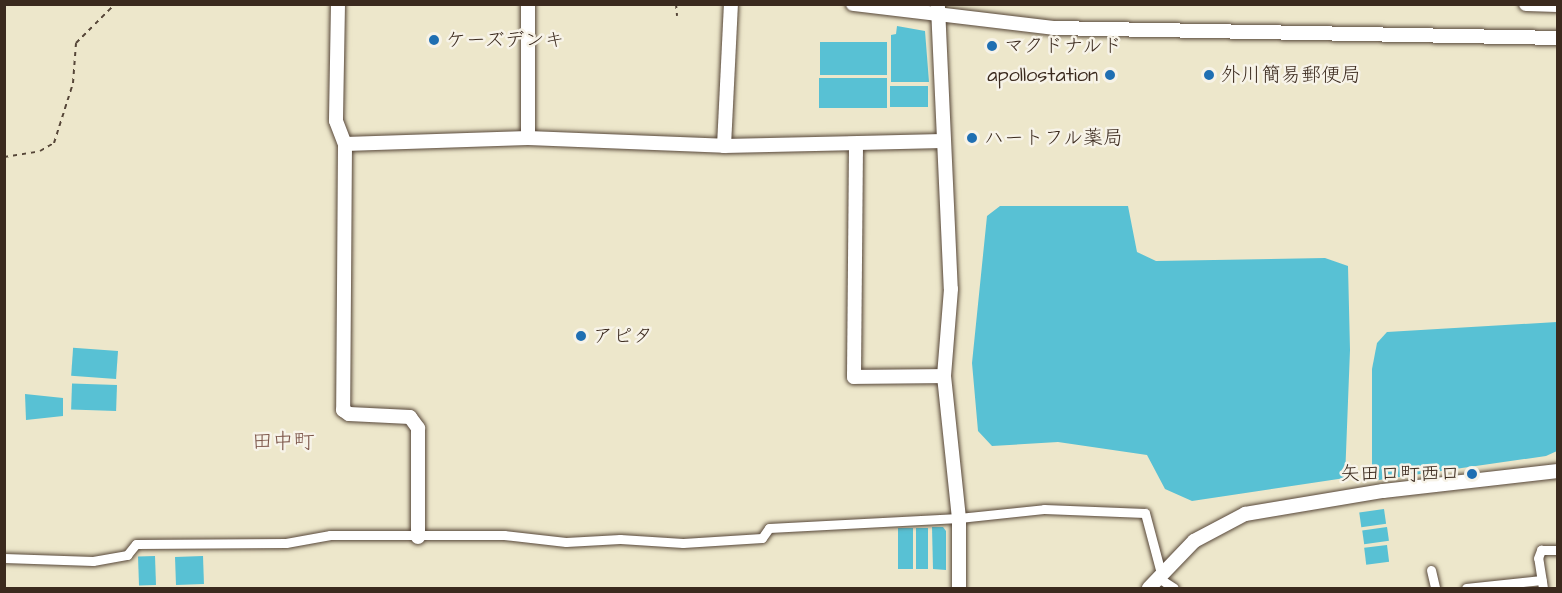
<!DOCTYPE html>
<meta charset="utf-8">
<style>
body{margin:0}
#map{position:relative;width:1562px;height:593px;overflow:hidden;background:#ede7cb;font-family:"Architects Daughter","Klee One",sans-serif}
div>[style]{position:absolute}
.water>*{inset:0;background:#58c1d4;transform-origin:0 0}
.path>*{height:2px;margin-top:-1px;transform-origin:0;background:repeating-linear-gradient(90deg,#564638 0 4.5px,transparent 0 9px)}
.roads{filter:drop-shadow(0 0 2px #564638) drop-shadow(0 0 2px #564638)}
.street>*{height:9px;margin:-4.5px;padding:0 4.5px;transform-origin:4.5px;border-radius:4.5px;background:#fff}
.secondary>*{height:14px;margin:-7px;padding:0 7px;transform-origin:7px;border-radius:7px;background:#fff}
.dots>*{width:16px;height:16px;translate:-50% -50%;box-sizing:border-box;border:3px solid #f7f3e8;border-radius:50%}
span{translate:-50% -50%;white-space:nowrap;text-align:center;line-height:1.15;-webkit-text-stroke:5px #f7f3e8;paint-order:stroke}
.poi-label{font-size:20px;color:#3b2a1e}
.left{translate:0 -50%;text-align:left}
.right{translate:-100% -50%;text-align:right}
.neighbourhood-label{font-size:21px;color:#7b5448}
.frame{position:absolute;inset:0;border:6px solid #3b2a1e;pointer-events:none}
</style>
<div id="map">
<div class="water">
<i style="clip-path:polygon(897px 26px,925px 31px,929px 82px,891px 82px,891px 35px,896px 34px)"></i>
<i style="left:820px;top:42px;width:67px;height:33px"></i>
<i style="left:887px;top:78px;width:30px;height:68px;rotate:90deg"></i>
<i style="left:928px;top:86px;width:21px;height:38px;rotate:90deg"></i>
<i style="clip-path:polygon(1000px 206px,1128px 206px,1137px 252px,1156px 261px,1325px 258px,1348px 266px,1350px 350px,1345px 478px,1192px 501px,1165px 489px,1147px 455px,1058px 442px,992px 446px,978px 431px,972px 363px,987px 216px)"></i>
<i style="clip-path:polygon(1557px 322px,1557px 451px,1546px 456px,1372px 481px,1372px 369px,1377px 343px,1387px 332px)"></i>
<i style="left:118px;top:351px;width:28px;height:45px;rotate:94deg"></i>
<i style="left:117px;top:385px;width:26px;height:45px;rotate:92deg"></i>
<i style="clip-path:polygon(25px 394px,63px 398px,63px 416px,26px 420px)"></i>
<i style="left:1384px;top:509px;width:15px;height:25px;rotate:82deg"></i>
<i style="clip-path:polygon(932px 527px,943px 527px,946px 531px,946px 570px,933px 569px)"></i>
<i style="left:1387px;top:527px;width:14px;height:25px;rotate:82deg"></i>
<i style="left:898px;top:528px;width:15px;height:41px"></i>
<i style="left:916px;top:528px;width:12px;height:41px"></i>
<i style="left:1387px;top:545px;width:17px;height:23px;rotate:83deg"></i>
<i style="left:155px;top:556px;width:29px;height:17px;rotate:88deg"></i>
<i style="left:203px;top:556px;width:28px;height:28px;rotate:88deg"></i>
</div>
<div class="path">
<i style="left:676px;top:4px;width:12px;rotate:85deg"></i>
<i style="left:4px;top:157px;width:36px;rotate:-9deg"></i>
<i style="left:40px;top:151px;width:16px;rotate:-30deg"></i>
<i style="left:54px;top:143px;width:63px;rotate:-72.4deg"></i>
<i style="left:73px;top:83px;width:40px;rotate:-85.7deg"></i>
<i style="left:76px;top:43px;width:55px;rotate:-45deg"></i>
</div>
<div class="roads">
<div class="street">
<i style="left:4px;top:558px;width:89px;rotate:1.9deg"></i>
<i style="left:93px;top:561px;width:35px;rotate:-10deg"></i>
<i style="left:127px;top:555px;width:14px;rotate:-51deg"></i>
<i style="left:136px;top:544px;width:150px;rotate:-0.4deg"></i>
<i style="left:286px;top:543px;width:45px;rotate:-10.3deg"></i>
<i style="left:330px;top:535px;width:174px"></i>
<i style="left:504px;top:535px;width:62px;rotate:6.4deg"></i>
<i style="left:566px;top:542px;width:54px;rotate:-3.2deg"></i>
<i style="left:620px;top:539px;width:63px;rotate:3.6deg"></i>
<i style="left:683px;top:543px;width:79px;rotate:-3.6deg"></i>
<i style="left:762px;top:538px;width:12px;rotate:-55deg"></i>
<i style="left:769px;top:528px;width:190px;rotate:-3deg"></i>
<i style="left:959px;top:518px;width:85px;rotate:-6deg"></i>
<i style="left:1044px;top:509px;width:101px;rotate:2.3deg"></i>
<i style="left:1145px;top:513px;width:62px;rotate:75.1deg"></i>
<i style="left:1431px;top:570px;width:18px;rotate:77deg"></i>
<i style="left:1157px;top:577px;width:20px;rotate:33deg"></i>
<i style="left:1466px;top:588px;width:76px;rotate:-6deg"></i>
<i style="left:1543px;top:588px;width:30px;rotate:-99deg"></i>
<i style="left:1538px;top:558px;width:9px;rotate:-69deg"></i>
<i style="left:1541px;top:550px;width:17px"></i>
</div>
<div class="secondary">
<i style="left:338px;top:4px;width:117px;rotate:91deg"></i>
<i style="left:336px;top:121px;width:25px;rotate:69deg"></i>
<i style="left:345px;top:144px;width:266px;rotate:90.4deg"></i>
<i style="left:343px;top:410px;width:7px;rotate:34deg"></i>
<i style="left:349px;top:414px;width:61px;rotate:2.8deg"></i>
<i style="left:410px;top:417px;width:14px;rotate:54deg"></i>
<i style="left:418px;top:428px;width:109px;rotate:90deg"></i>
<i style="left:528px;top:4px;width:134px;rotate:90deg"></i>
<i style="left:853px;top:4px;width:201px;rotate:6.8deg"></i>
<i style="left:1053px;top:28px;width:505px;rotate:1.13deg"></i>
<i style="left:1526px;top:4px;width:32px;rotate:2deg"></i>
<i style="left:938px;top:7px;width:282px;rotate:87.4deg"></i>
<i style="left:951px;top:289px;width:87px;rotate:94.6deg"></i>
<i style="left:944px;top:376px;width:143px;rotate:84deg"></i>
<i style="left:959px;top:518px;width:70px;rotate:90deg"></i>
<i style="left:345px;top:144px;width:183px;rotate:-1.9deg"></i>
<i style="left:528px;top:138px;width:196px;rotate:2.3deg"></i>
<i style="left:724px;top:146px;width:219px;rotate:-1.3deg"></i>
<i style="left:724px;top:146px;width:142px;rotate:-87.2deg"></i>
<i style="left:856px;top:146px;width:231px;rotate:90.5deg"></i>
<i style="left:854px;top:377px;width:90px;rotate:-0.6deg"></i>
<i style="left:1149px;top:588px;width:65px;rotate:-46.2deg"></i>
<i style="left:1194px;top:541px;width:58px;rotate:-27.9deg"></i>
<i style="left:1245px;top:514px;width:140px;rotate:-9.5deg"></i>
<i style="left:1383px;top:491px;width:176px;rotate:-6.5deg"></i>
</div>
</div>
<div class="dots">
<i style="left:434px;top:40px;background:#1f6fb2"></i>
<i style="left:992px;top:46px;background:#1f6fb2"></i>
<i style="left:1110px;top:75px;background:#1f6fb2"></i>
<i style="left:1209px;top:75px;background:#1f6fb2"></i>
<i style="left:972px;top:138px;background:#1f6fb2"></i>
<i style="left:581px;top:336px;background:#1f6fb2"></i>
<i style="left:1472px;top:474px;background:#1f6fb2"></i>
</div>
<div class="poi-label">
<span class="left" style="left:446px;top:40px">ケーズデンキ</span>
<span class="left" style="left:1004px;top:46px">マクドナルド</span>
<span class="right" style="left:1098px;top:75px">apollostation</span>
<span class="left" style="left:1221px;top:75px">外川簡易郵便局</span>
<span class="left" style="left:984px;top:138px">ハートフル薬局</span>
<span class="left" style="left:593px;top:336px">アピタ</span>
<span class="right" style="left:1460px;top:474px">矢田口町西口</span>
</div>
<div class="neighbourhood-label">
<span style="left:283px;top:442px">田中町</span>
</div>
<div class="frame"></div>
</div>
